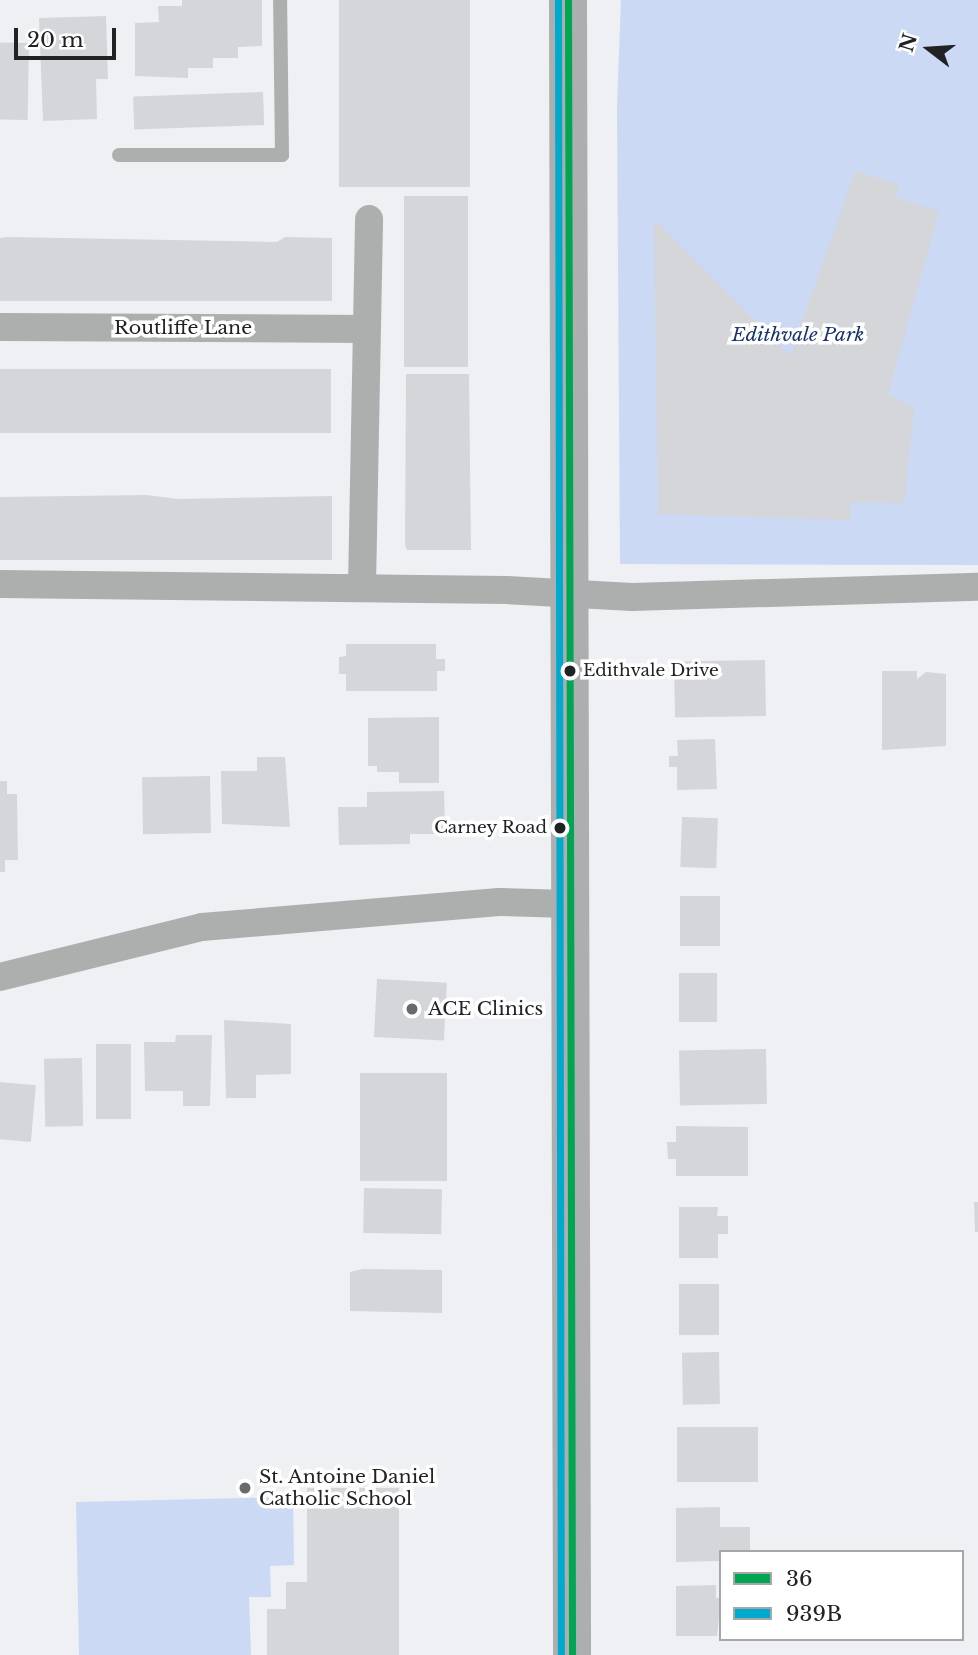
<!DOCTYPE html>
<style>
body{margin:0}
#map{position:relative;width:978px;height:1655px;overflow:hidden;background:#eef0f3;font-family:"Libre Baskerville",serif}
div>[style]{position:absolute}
.green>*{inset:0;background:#cbd9f5}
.building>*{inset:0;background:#d5d6d9;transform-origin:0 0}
.service>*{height:14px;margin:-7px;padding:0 7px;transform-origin:7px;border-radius:7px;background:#adafaf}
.minor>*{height:28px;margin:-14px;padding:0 14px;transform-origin:14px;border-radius:14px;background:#adafaf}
.secondary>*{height:38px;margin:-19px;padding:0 19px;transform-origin:19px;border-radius:19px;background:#acaeaf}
.bus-1>*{height:7px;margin:-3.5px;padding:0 3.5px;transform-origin:3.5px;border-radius:3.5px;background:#00a651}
.bus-2>*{height:7px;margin:-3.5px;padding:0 3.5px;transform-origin:3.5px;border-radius:3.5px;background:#00a9ce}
.dots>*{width:19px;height:19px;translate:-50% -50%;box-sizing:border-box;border:4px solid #fff;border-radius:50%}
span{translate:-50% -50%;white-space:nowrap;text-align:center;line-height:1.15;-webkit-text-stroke:7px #fff;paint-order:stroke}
.bus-label{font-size:17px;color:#202224}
.left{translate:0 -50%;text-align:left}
.right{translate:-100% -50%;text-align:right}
.street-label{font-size:19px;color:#202224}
.park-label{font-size:19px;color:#19336e;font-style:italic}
.poi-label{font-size:19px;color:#202224}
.legend{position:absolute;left:719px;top:1550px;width:245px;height:91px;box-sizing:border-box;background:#fff;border:2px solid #a6a7a7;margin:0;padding:9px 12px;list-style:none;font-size:21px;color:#202224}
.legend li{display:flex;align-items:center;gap:14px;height:35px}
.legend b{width:35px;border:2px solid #a6a7a7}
.north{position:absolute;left:894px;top:14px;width:70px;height:70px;-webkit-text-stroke:5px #fff;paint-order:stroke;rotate:287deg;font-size:19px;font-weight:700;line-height:28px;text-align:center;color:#202224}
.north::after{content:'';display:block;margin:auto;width:24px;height:32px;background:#202224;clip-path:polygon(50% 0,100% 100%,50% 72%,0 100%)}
.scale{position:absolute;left:14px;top:28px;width:102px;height:32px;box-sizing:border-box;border:4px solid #202224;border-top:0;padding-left:9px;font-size:21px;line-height:24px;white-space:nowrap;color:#202224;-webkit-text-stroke:5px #fff;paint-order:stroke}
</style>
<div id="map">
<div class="green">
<i style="clip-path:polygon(621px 0,978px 0,978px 565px,620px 564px,617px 107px)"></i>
<i style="clip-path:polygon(293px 1497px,294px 1565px,270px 1566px,271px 1597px,249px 1597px,251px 1655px,79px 1655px,76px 1502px)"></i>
</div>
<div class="building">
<i style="clip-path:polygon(182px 0,262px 0,262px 46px,238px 47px,238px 58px,213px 58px,213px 68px,188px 68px,188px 78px,135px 76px,135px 23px,159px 22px,158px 6px,182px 6px)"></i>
<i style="left:339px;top:0;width:131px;height:187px"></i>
<i style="clip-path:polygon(106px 16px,108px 79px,96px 79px,97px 119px,43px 121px,39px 18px)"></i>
<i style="left:29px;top:43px;width:77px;height:29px;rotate:91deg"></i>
<i style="left:263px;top:92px;width:33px;height:130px;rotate:88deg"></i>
<i style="clip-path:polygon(855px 171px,899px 184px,896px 198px,939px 211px,888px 394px,914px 408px,904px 503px,851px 502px,850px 520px,658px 514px,654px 219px,790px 356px)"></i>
<i style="left:468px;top:196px;width:171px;height:64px;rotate:90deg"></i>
<i style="clip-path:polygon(7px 237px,277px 242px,285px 237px,332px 238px,332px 301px,0 301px,0 238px)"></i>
<i style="left:0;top:369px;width:331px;height:64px"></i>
<i style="clip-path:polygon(406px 374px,469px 374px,471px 550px,407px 550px,405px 545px)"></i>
<i style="clip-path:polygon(146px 495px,178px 499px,332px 496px,332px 560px,0 560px,0 497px)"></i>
<i style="clip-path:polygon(346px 644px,436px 644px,436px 659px,445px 659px,445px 671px,437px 671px,437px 691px,346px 691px,346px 674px,339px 674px,339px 657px,346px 656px)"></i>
<i style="left:765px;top:660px;width:56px;height:91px;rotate:89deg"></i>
<i style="clip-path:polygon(882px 671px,917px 671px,917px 679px,926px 672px,946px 674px,946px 746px,882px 750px)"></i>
<i style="clip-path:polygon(439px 717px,439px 783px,399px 783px,399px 772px,377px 772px,377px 766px,368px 766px,368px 718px)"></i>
<i style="clip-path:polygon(715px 739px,717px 789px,677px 790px,677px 767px,669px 767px,669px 756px,678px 756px,677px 740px)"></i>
<i style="clip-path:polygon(257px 757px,285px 757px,290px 827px,222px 824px,221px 771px,257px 771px)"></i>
<i style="left:210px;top:776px;width:57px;height:68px;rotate:89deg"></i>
<i style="clip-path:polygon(0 781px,7px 781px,7px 794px,17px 794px,18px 860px,5px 860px,5px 872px,0 872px)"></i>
<i style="clip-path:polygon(444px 791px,445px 834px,410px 834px,410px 844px,339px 845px,338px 807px,367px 807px,367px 792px)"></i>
<i style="left:682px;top:817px;width:36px;height:50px;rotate:2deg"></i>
<i style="left:680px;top:896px;width:40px;height:50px"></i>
<i style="left:679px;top:973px;width:38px;height:49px"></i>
<i style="left:377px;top:979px;width:70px;height:58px;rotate:3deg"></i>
<i style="clip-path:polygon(224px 1020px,291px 1024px,291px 1074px,256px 1075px,256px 1098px,226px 1098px)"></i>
<i style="clip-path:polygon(176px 1035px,212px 1035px,210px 1106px,183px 1106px,183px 1091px,145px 1091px,144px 1042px,175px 1042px)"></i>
<i style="left:131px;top:1044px;width:75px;height:35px;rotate:90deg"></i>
<i style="left:766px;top:1049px;width:55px;height:87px;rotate:89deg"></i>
<i style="left:82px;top:1058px;width:68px;height:38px;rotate:89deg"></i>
<i style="left:360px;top:1073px;width:87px;height:108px"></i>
<i style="left:0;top:1082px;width:36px;height:57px;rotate:5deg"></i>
<i style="clip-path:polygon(676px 1126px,748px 1127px,748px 1176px,676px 1176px,676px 1159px,668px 1159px,667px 1142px,676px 1142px)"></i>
<i style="left:364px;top:1188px;width:78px;height:45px;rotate:1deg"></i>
<i style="clip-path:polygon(974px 1202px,978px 1202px,978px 1232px,975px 1232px)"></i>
<i style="clip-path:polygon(679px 1207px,718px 1207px,717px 1216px,728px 1216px,728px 1234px,718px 1234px,718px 1258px,679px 1258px)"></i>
<i style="clip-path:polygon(363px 1269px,442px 1270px,442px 1313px,350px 1311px,350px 1272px)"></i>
<i style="left:679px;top:1284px;width:40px;height:51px"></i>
<i style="left:719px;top:1352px;width:52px;height:37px;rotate:89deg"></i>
<i style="left:677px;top:1427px;width:81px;height:55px"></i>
<i style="clip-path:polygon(307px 1488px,399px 1488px,399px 1655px,267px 1655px,267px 1609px,286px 1609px,286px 1582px,307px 1582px)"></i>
<i style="clip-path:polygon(720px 1507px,720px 1527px,750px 1527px,750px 1552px,721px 1552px,721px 1561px,676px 1562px,676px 1508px)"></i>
<i style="clip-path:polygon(716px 1585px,716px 1598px,721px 1598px,717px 1636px,676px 1636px,676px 1586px)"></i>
</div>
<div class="service">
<i style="left:119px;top:155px;width:163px"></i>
<i style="left:282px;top:155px;width:155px;rotate:-90.7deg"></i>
</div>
<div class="minor">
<i style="left:0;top:327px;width:366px;rotate:0.3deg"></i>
<i style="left:0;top:584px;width:506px;rotate:0.68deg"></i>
<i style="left:506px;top:590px;width:126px;rotate:3.2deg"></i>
<i style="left:632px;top:597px;width:346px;rotate:-1.7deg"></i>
<i style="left:362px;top:587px;width:368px;rotate:-88.9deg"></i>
<i style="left:0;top:977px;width:208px;rotate:-13.9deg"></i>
<i style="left:202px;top:927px;width:298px;rotate:-4.8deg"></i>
<i style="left:499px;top:902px;width:70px;rotate:1.6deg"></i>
</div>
<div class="secondary">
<i style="left:568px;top:0;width:1655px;rotate:89.86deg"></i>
</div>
<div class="bus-1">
<i style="left:568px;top:0;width:1655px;rotate:89.86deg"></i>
</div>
<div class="bus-2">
<i style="left:558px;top:0;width:1655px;rotate:89.9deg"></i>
</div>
<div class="dots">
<i style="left:570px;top:671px;background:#202224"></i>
<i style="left:560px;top:828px;background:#202224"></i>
<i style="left:412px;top:1009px;background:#686a6c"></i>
<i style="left:245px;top:1488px;background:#686a6c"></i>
</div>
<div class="bus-label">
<span class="left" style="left:583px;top:671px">Edithvale Drive</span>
<span class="right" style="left:547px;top:828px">Carney Road</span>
</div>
<div class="street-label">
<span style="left:183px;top:328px">Routliffe Lane</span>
</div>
<div class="park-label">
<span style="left:798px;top:335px">Edithvale Park</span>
</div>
<div class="poi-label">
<span class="left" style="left:428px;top:1009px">ACE Clinics</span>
<span class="left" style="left:259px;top:1488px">St. Antoine Daniel<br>Catholic School</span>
</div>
<ul class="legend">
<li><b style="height:9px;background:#00a651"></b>36</li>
<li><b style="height:9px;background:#00a9ce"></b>939B</li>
</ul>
<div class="north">N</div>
<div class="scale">20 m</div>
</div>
